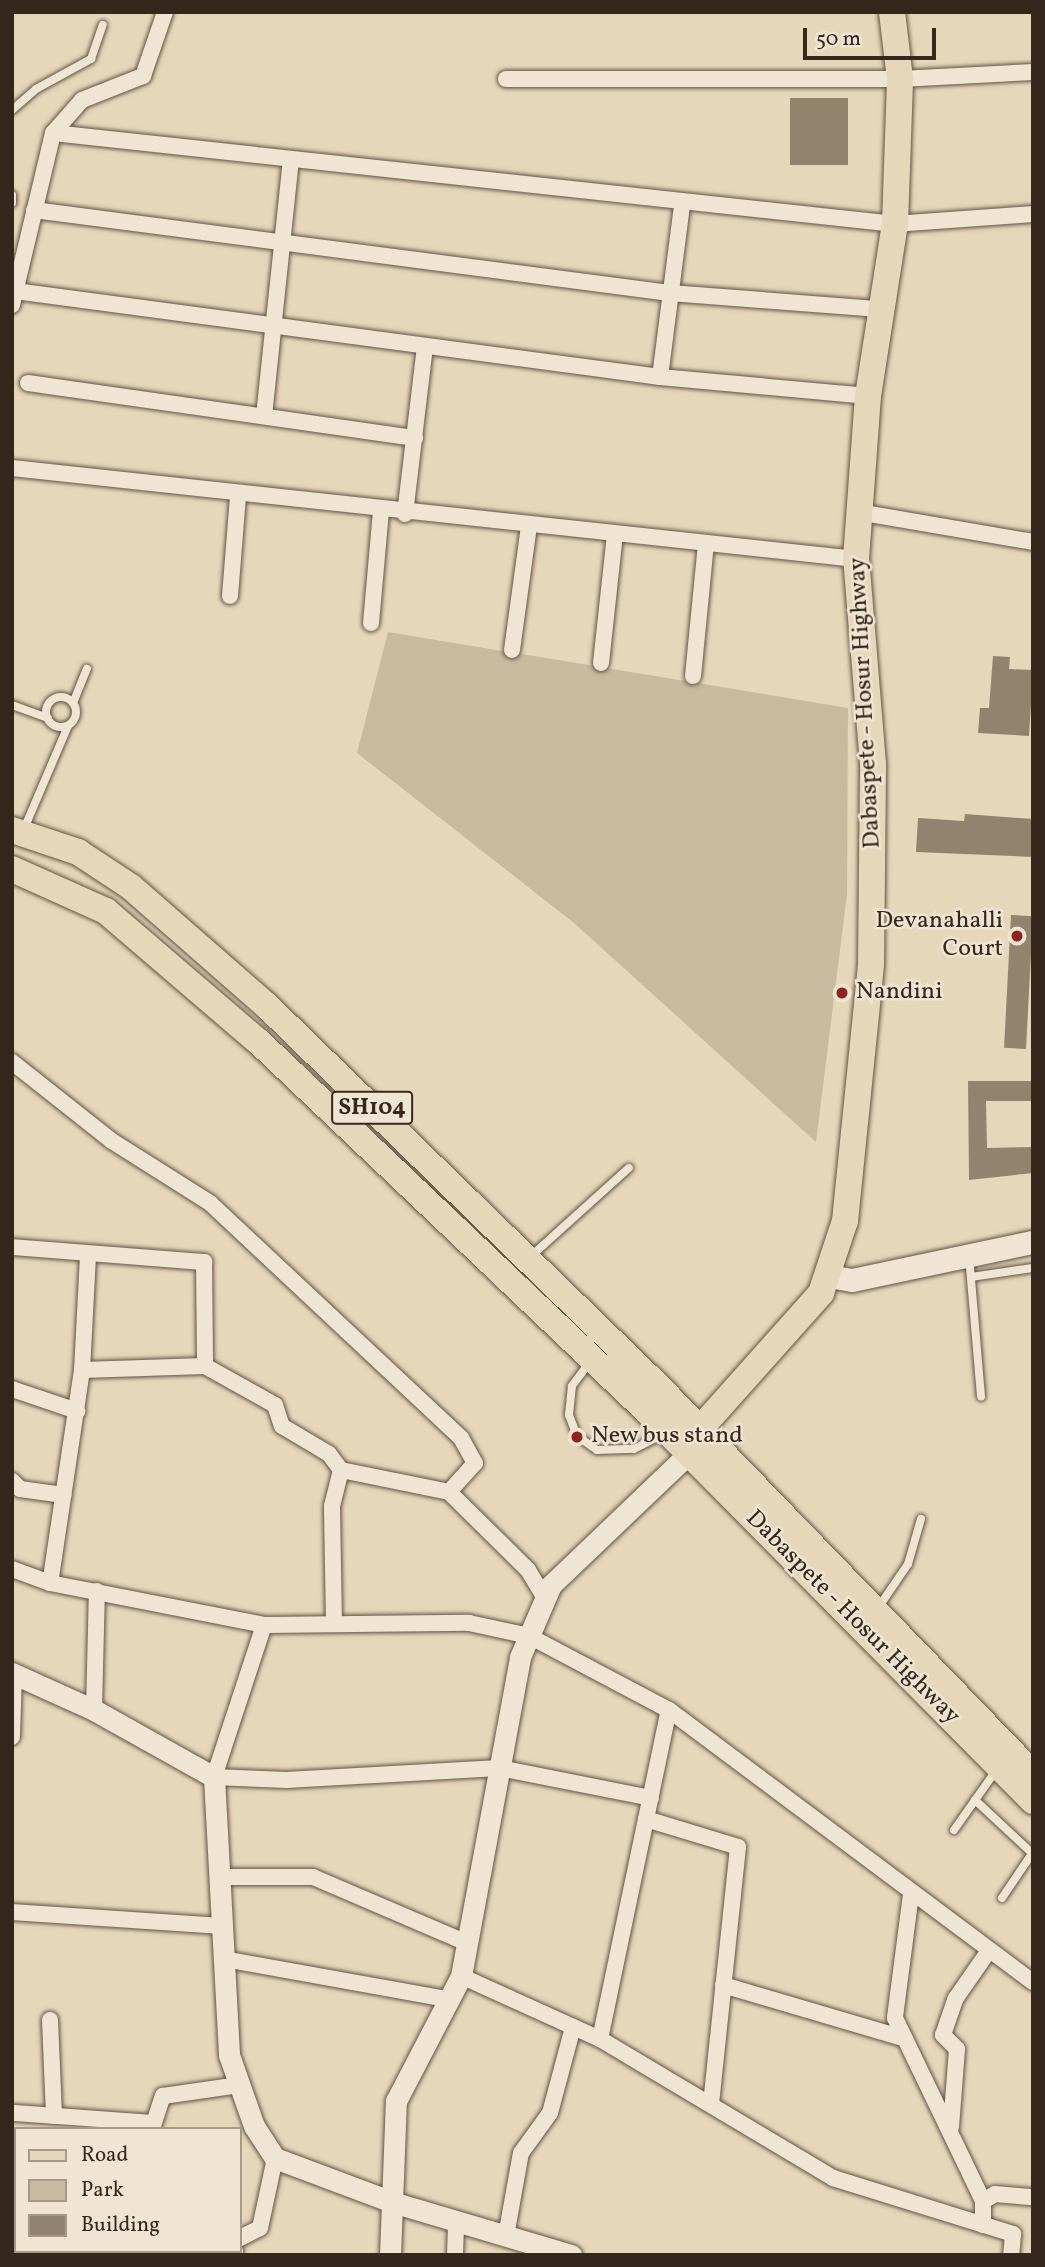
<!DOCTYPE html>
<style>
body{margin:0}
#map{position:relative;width:1045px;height:2267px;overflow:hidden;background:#e7d7ba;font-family:Vollkorn,serif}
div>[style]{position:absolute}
.green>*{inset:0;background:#c9b99f}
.building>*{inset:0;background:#92836e;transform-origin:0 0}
.roads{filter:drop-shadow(0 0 2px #625344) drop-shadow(0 0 2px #625344)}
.service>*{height:8px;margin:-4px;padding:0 4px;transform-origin:4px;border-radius:4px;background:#efe5d2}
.service>.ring{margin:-4px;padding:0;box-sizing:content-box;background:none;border:8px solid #efe5d2;border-radius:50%}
.minor>*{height:16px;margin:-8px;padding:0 8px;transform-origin:8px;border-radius:8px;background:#efe5d2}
.tertiary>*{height:21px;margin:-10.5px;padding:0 10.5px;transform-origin:10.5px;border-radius:10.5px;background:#efe5d2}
.secondary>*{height:23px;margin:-11.5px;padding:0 11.5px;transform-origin:11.5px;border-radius:11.5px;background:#efe5d2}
.primary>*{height:26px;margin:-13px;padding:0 13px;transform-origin:13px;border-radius:13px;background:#e7d7ba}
.dots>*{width:19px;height:19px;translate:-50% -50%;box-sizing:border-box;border:4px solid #efe5d2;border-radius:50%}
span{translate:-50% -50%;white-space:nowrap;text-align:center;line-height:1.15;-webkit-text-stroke:5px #efe5d2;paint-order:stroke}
.shield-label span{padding:2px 5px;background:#efe5d2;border:2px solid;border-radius:5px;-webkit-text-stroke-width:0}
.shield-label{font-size:23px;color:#35271c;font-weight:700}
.street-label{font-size:24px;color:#35271c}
.poi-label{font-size:24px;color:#35271c}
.right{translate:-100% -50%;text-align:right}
.left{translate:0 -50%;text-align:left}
.frame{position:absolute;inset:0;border:14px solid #35271c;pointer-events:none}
.legend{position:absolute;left:14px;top:2127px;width:228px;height:126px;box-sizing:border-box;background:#efe5d2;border:2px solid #a59989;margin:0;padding:9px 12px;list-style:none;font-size:21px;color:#35271c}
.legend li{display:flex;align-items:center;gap:14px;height:35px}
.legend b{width:35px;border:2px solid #a59989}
.scale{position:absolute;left:803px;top:28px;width:133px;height:32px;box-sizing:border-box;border:4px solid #35271c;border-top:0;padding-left:9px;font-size:21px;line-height:24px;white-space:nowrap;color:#35271c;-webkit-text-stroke:5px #efe5d2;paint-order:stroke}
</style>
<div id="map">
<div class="green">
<i style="clip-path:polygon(388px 632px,848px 708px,847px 894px,816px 1142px,574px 923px,357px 753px)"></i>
</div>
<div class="building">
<i style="left:790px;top:98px;width:58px;height:67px"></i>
<i style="clip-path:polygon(993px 656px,1010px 657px,1009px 669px,1033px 670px,1029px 736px,978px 733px,980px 708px,989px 708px)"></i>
<i style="clip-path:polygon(965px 814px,1033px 819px,1033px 857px,916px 852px,918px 818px,964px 821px)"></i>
<i style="left:1011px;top:915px;width:22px;height:133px;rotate:3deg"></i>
<i style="clip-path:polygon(968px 1081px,1033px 1081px,1033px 1101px,986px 1101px,987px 1148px,1033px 1147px,1033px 1173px,969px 1180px)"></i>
</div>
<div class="roads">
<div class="service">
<i style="left:12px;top:110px;width:32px;rotate:-41deg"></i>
<i style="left:36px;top:89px;width:63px;rotate:-28.6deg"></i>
<i style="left:91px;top:59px;width:36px;rotate:-71deg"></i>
<i style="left:12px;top:195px;width:8px;rotate:90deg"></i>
<i class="ring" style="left:46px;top:697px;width:22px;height:22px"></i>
<i style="left:73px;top:703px;width:37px;rotate:-68deg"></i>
<i style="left:12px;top:705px;width:38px;rotate:20deg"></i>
<i style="left:24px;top:829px;width:112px;rotate:-66.9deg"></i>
<i style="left:969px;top:1256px;width:141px;rotate:85.1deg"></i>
<i style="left:530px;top:1257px;width:133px;rotate:-42deg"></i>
<i style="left:971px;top:1277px;width:62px;rotate:-8.4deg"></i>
<i style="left:590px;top:1362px;width:30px;rotate:127deg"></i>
<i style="left:572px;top:1386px;width:29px;rotate:96deg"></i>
<i style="left:569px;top:1415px;width:22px;rotate:69deg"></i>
<i style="left:577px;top:1436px;width:24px;rotate:35deg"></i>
<i style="left:597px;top:1450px;width:37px;rotate:-2deg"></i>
<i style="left:634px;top:1449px;width:33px;rotate:-27deg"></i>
<i style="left:878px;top:1608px;width:53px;rotate:-55.7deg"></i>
<i style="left:908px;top:1564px;width:47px;rotate:-73.9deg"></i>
<i style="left:975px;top:1800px;width:79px;rotate:43deg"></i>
<i style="left:954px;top:1830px;width:75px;rotate:-54.8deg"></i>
<i style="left:1002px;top:1898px;width:55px;rotate:-56deg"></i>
</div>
<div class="minor">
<i style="left:506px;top:79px;width:394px"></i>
<i style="left:900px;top:79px;width:133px;rotate:-3deg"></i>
<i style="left:53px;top:133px;width:847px;rotate:6.17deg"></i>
<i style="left:895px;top:224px;width:138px;rotate:-4.1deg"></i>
<i style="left:34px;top:210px;width:641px;rotate:7.44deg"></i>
<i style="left:670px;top:293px;width:210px;rotate:4.4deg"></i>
<i style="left:15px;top:291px;width:651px;rotate:7.59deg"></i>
<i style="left:660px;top:377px;width:209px;rotate:5.2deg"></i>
<i style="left:12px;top:305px;width:177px;rotate:-76.6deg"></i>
<i style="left:53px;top:133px;width:44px;rotate:-48.7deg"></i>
<i style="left:82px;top:100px;width:66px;rotate:-21.5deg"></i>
<i style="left:143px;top:76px;width:68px;rotate:-71deg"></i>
<i style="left:660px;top:377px;width:173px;rotate:-82.7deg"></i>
<i style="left:28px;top:383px;width:391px;rotate:8.1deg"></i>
<i style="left:264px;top:416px;width:256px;rotate:-84deg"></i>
<i style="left:12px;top:468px;width:849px;rotate:6.15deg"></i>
<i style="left:858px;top:512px;width:178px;rotate:9.7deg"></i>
<i style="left:405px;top:514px;width:168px;rotate:-83.2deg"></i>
<i style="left:230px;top:596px;width:100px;rotate:-85.4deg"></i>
<i style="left:371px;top:623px;width:111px;rotate:-84.9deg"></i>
<i style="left:512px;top:650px;width:125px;rotate:-82.2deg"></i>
<i style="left:601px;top:663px;width:129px;rotate:-83.8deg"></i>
<i style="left:693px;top:676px;width:133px;rotate:-84.4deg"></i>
<i style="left:12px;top:1062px;width:127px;rotate:38.3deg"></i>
<i style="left:112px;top:1141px;width:116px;rotate:32.3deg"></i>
<i style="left:210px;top:1203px;width:344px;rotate:43.1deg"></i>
<i style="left:461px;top:1438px;width:29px;rotate:61deg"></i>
<i style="left:475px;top:1463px;width:39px;rotate:132deg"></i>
<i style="left:12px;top:1247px;width:193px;rotate:4.5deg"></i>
<i style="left:204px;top:1262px;width:104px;rotate:89.4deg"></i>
<i style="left:88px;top:1256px;width:114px;rotate:93deg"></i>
<i style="left:82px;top:1370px;width:215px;rotate:98.5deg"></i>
<i style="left:50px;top:1583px;width:218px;rotate:11.1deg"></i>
<i style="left:82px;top:1370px;width:123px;rotate:-1.9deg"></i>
<i style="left:205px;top:1366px;width:80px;rotate:29.1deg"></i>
<i style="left:275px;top:1405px;width:22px;rotate:72deg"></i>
<i style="left:282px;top:1426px;width:55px;rotate:30.8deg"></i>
<i style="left:329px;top:1454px;width:20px;rotate:53deg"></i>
<i style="left:12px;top:1389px;width:69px;rotate:18.7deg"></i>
<i style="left:12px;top:1481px;width:11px;rotate:45deg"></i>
<i style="left:20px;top:1489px;width:44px;rotate:7.8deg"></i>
<i style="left:12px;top:1569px;width:40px;rotate:20.2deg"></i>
<i style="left:334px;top:1624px;width:118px;rotate:-91deg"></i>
<i style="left:332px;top:1506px;width:37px;rotate:-76deg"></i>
<i style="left:341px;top:1470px;width:110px;rotate:11.5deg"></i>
<i style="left:449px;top:1492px;width:111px;rotate:44.6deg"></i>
<i style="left:528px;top:1570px;width:33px;rotate:59deg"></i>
<i style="left:94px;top:1710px;width:119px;rotate:-88.6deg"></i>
<i style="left:12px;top:1737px;width:63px;rotate:-88.2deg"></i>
<i style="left:651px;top:1798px;width:155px;rotate:-168.8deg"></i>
<i style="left:499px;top:1768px;width:213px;rotate:176.8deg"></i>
<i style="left:286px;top:1780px;width:72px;rotate:-177.6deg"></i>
<i style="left:214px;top:1777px;width:160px;rotate:-71.8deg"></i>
<i style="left:264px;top:1625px;width:205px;rotate:-0.6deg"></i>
<i style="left:469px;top:1623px;width:61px;rotate:12.2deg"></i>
<i style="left:529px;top:1636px;width:158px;rotate:27.9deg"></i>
<i style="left:669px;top:1710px;width:454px;rotate:36.8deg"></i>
<i style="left:646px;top:1819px;width:96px;rotate:16.9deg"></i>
<i style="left:738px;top:1847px;width:256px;rotate:96deg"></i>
<i style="left:220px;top:1877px;width:93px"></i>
<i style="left:313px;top:1877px;width:168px;rotate:23.2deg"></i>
<i style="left:911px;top:1894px;width:125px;rotate:97.4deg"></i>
<i style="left:895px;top:2018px;width:203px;rotate:64.3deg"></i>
<i style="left:983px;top:2201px;width:24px;rotate:90deg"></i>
<i style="left:12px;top:1912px;width:210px;rotate:3.8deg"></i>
<i style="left:224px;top:1959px;width:231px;rotate:10.2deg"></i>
<i style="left:461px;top:1976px;width:153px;rotate:24.4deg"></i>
<i style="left:600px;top:2039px;width:271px;rotate:30.8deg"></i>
<i style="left:833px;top:2178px;width:189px;rotate:17.3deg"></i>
<i style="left:1013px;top:2234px;width:21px;rotate:95deg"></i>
<i style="left:723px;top:1985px;width:184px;rotate:16.4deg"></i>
<i style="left:50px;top:2020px;width:96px;rotate:87.6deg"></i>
<i style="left:600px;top:2039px;width:336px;rotate:-78.2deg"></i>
<i style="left:15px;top:2113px;width:138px;rotate:4.1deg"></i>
<i style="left:951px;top:2127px;width:78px;rotate:-85.6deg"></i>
<i style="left:957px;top:2049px;width:20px;rotate:-135deg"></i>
<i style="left:943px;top:2035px;width:39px;rotate:-71deg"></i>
<i style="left:956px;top:1998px;width:56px;rotate:-55.2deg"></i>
<i style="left:152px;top:2129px;width:35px;rotate:-72deg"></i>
<i style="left:163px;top:2096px;width:77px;rotate:-8.2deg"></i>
<i style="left:983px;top:2201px;width:14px;rotate:-30deg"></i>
<i style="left:995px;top:2194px;width:38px;rotate:5deg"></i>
<i style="left:506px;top:2236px;width:84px;rotate:-79.8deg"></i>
<i style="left:521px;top:2153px;width:49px;rotate:-54.1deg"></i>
<i style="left:550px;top:2113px;width:89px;rotate:-75deg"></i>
<i style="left:240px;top:2238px;width:22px;rotate:-27deg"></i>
<i style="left:260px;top:2228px;width:72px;rotate:-77.9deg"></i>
<i style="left:140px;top:2255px;width:4px;rotate:-76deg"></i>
<i style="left:235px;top:2255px;width:4px;rotate:-90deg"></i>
<i style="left:455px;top:2255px;width:34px;rotate:-88deg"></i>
</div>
<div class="tertiary">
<i style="left:12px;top:1673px;width:90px;rotate:24.3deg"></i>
<i style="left:94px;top:1710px;width:137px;rotate:29.2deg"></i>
<i style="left:214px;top:1777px;width:278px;rotate:86.9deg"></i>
<i style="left:229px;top:2055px;width:75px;rotate:70.6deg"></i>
<i style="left:254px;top:2126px;width:38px;rotate:57deg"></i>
<i style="left:275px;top:2158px;width:125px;rotate:20.6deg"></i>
<i style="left:392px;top:2202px;width:187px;rotate:16.5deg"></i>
<i style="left:390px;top:2255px;width:154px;rotate:-87.8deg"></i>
<i style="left:396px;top:2101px;width:141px;rotate:-62.5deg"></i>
<i style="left:461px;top:1976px;width:324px;rotate:-79.5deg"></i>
<i style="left:520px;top:1657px;width:78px;rotate:-66.7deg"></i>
<i style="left:551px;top:1585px;width:191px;rotate:-43.7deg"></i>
</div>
<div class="secondary">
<i style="left:829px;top:1276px;width:23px;rotate:10deg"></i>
<i style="left:852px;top:1280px;width:185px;rotate:-11.9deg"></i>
</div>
<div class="primary">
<i style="left:12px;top:830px;width:70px;rotate:18.4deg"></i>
<i style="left:78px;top:852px;width:64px;rotate:33.4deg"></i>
<i style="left:131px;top:887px;width:179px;rotate:41.2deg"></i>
<i style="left:266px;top:1005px;width:548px;rotate:44.19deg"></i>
<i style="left:659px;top:1387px;width:538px;rotate:45.98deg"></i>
<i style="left:12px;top:869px;width:103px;rotate:24.1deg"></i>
<i style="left:106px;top:911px;width:201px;rotate:40.6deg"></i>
<i style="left:259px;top:1042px;width:535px;rotate:43.56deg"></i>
<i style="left:647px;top:1411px;width:549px;rotate:45.3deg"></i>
<i style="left:689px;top:1453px;width:26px;rotate:-65deg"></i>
<i style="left:700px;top:1429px;width:182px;rotate:-48.3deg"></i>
<i style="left:821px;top:1293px;width:76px;rotate:-71.6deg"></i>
<i style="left:845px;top:1221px;width:258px;rotate:-84.2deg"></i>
<i style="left:871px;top:964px;width:200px;rotate:-89.4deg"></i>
<i style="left:873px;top:764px;width:206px;rotate:-94.7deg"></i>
<i style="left:856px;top:559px;width:163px;rotate:-85.8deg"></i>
<i style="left:868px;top:396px;width:174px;rotate:-81.1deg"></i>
<i style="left:895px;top:224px;width:145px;rotate:-88deg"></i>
<i style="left:900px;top:79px;width:67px;rotate:-96.8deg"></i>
</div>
</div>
<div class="dots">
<i style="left:1017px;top:936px;background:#8f2418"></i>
<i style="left:842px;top:993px;background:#8f2418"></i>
<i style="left:577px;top:1437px;background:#8f2418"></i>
</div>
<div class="shield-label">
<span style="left:372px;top:1108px">SH104</span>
</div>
<div class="street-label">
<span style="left:866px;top:703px;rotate:-93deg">Dabaspete - Hosur Highway</span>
<span style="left:852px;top:1618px;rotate:45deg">Dabaspete - Hosur Highway</span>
</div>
<div class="poi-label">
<span class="right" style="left:1003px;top:936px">Devanahalli<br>Court</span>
<span class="left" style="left:856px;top:993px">Nandini</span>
<span class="left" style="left:591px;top:1437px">New bus stand</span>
</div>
<div class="frame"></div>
<ul class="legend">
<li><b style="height:9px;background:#e7d7ba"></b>Road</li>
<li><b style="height:19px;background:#c9b99f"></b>Park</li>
<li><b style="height:19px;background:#92836e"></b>Building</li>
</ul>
<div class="scale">50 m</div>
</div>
